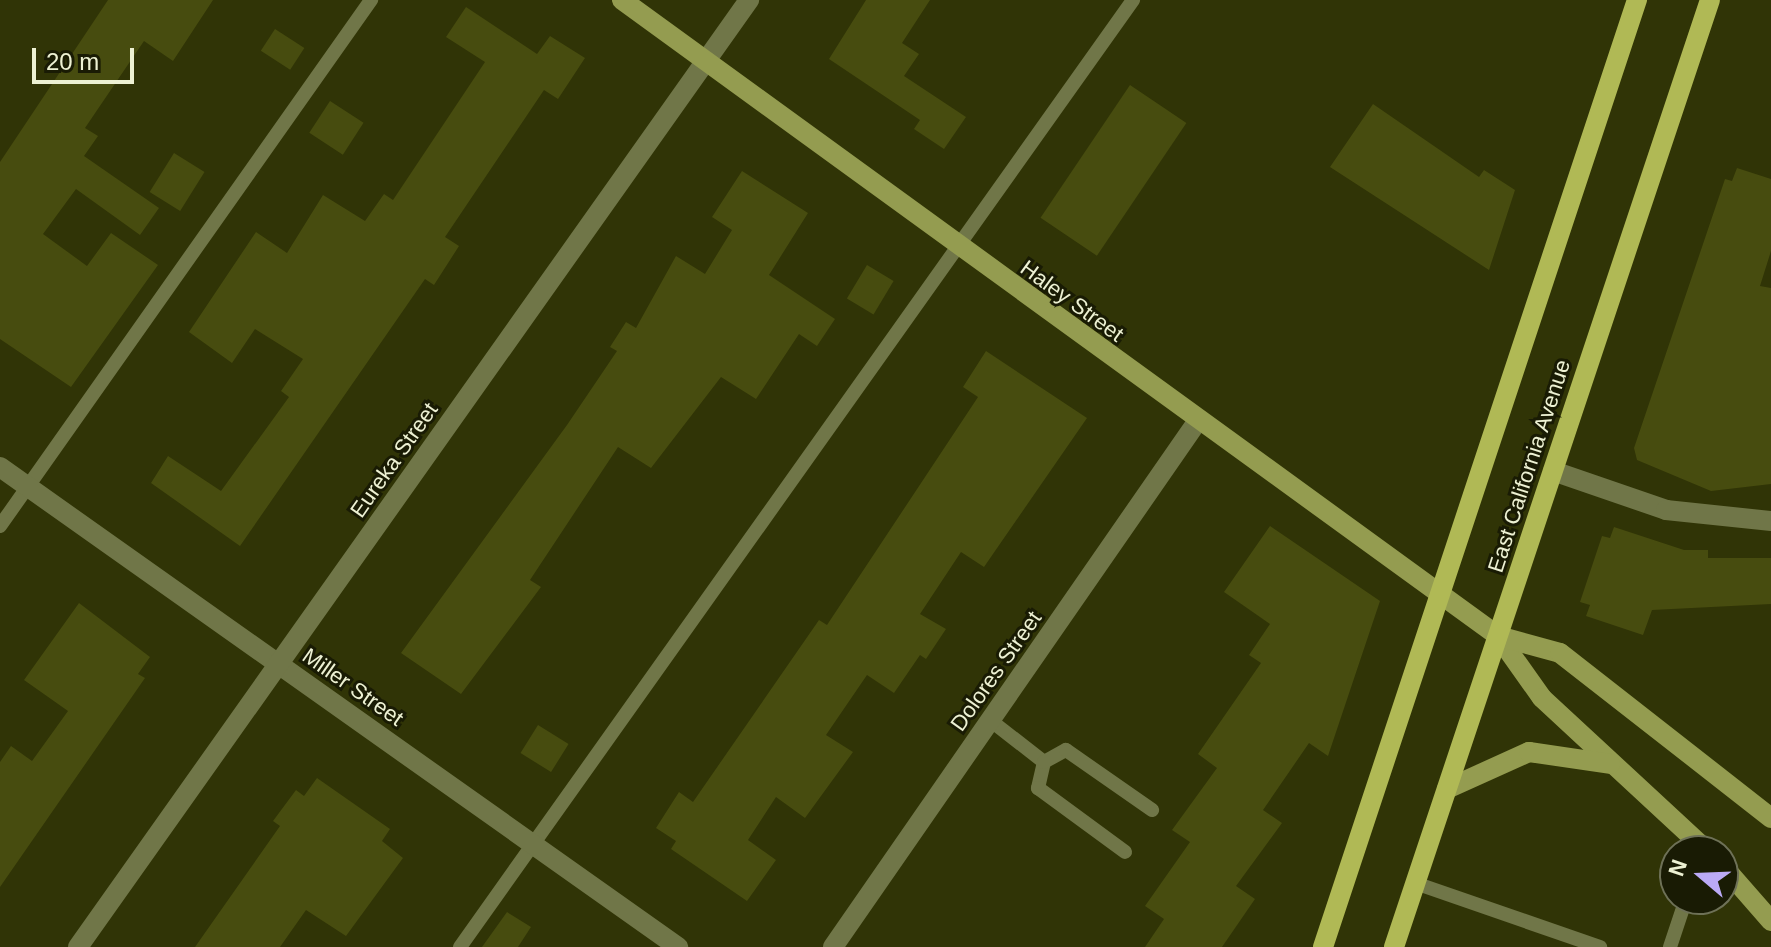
<!DOCTYPE html>
<style>
body{margin:0}
#map{position:relative;width:1771px;height:947px;overflow:hidden;background:#303406;font-family:Arial,sans-serif}
div>[style]{position:absolute}
.building>*{inset:0;background:#474c0f;transform-origin:0 0}
.lane>*{height:14px;margin:-7px;padding:0 7px;transform-origin:7px;border-radius:7px;background:#707648}
.street>*{height:20px;margin:-10px;padding:0 10px;transform-origin:10px;border-radius:10px;background:#707648}
.secondary>*{height:20px;margin:-10px;padding:0 10px;transform-origin:10px;border-radius:10px;background:#949c50}
.primary>*{height:20px;margin:-10px;padding:0 10px;transform-origin:10px;border-radius:10px;background:#b0b955}
span{translate:-50% -50%;white-space:nowrap;text-align:center;line-height:1.15;-webkit-text-stroke:6px #191b04;paint-order:stroke}
.street-label{font-size:22px;color:#edf1d3}
.north{position:absolute;left:1659px;top:835px;width:80px;height:80px;box-sizing:border-box;background:#191b04;border:2px solid #6e7157;border-radius:50%;rotate:289deg;font-size:22px;font-weight:700;line-height:32px;text-align:center;color:#edf1d3}
.north::after{content:'';display:block;margin:auto;width:28px;height:36px;background:#bbaaf6;clip-path:polygon(50% 0,100% 100%,50% 72%,0 100%)}
.scale{position:absolute;left:32px;top:48px;width:102px;height:36px;box-sizing:border-box;border:4px solid #edf1d3;border-top:0;padding-left:10px;font-size:24px;line-height:28px;white-space:nowrap;color:#edf1d3;-webkit-text-stroke:6px #191b04;paint-order:stroke}
</style>
<div id="map">
<div class="building">
<i style="clip-path:polygon(108px 0,213px 0,173px 61px,144px 41px,85px 128px,98px 136px,84px 156px,159px 208px,140px 235px,76px 189px,43px 234px,87px 266px,111px 233px,158px 265px,71px 387px,0 339px,0 162px)"></i>
<i style="clip-path:polygon(866px 0,930px 0,902px 43px,919px 54px,904px 76px,966px 117px,944px 149px,914px 129px,920px 120px,829px 59px)"></i>
<i style="clip-path:polygon(466px 7px,537px 54px,550px 36px,585px 58px,558px 99px,544px 90px,445px 237px,459px 246px,434px 285px,425px 279px,240px 546px,151px 483px,168px 456px,221px 491px,289px 397px,281px 391px,303px 359px,255px 329px,232px 363px,189px 332px,256px 232px,287px 253px,323px 195px,365px 221px,384px 194px,393px 200px,485px 62px,446px 37px)"></i>
<i style="left:275px;top:29px;width:35px;height:26px;rotate:33deg"></i>
<i style="left:1130px;top:85px;width:68px;height:160px;rotate:34deg"></i>
<i style="left:330px;top:101px;width:40px;height:38px;rotate:33deg"></i>
<i style="clip-path:polygon(1373px 104px,1479px 177px,1484px 170px,1515px 190px,1489px 270px,1330px 167px)"></i>
<i style="left:174px;top:153px;width:36px;height:46px;rotate:32deg"></i>
<i style="clip-path:polygon(1737px 168px,1771px 179px,1771px 251px,1760px 286px,1771px 288px,1771px 484px,1711px 491px,1637px 460px,1634px 448px,1725px 179px,1732px 181px)"></i>
<i style="clip-path:polygon(742px 171px,808px 213px,769px 275px,835px 319px,817px 346px,799px 334px,756px 399px,721px 377px,651px 468px,618px 447px,530px 580px,541px 587px,461px 694px,401px 653px,567px 425px,617px 351px,610px 347px,626px 322px,636px 328px,676px 256px,705px 274px,732px 230px,712px 217px)"></i>
<i style="left:867px;top:265px;width:31px;height:39px;rotate:31deg"></i>
<i style="clip-path:polygon(986px 351px,1087px 418px,984px 567px,961px 552px,920px 614px,946px 629px,926px 659px,920px 655px,894px 693px,867px 675px,826px 735px,853px 752px,805px 818px,776px 797px,748px 840px,776px 860px,747px 901px,671px 849px,676px 841px,656px 828px,679px 792px,693px 802px,819px 620px,827px 625px,978px 397px,963px 387px)"></i>
<i style="clip-path:polygon(1270px 526px,1380px 601px,1328px 756px,1309px 743px,1263px 810px,1282px 823px,1236px 886px,1255px 899px,1222px 947px,1145px 947px,1164px 919px,1145px 906px,1190px 842px,1172px 830px,1217px 768px,1198px 754px,1261px 663px,1249px 655px,1270px 624px,1224px 592px)"></i>
<i style="clip-path:polygon(1614px 527px,1684px 550px,1708px 550px,1708px 558px,1771px 558px,1771px 604px,1652px 610px,1643px 635px,1586px 616px,1590px 605px,1580px 602px,1602px 536px,1610px 538px)"></i>
<i style="clip-path:polygon(79px 603px,150px 657px,138px 674px,145px 678px,0 887px,0 762px,11px 746px,32px 761px,68px 711px,24px 680px)"></i>
<i style="left:538px;top:725px;width:36px;height:33px;rotate:32deg"></i>
<i style="clip-path:polygon(317px 778px,390px 829px,382px 841px,403px 858px,346px 936px,306px 910px,280px 947px,195px 947px,280px 826px,273px 821px,296px 790px,304px 796px)"></i>
<i style="clip-path:polygon(507px 912px,531px 927px,518px 947px,482px 947px)"></i>
</div>
<div class="lane">
<i style="left:0;top:526px;width:644px;rotate:-54.8deg"></i>
<i style="left:990px;top:720px;width:68px;rotate:37.9deg"></i>
<i style="left:1044px;top:762px;width:27px;rotate:103deg"></i>
<i style="left:1038px;top:788px;width:108px;rotate:36.3deg"></i>
<i style="left:1044px;top:762px;width:25px;rotate:-29deg"></i>
<i style="left:1066px;top:750px;width:105px;rotate:34.9deg"></i>
<i style="left:1415px;top:883px;width:196px;rotate:19.1deg"></i>
<i style="left:460px;top:947px;width:1162px;rotate:-54.6deg"></i>
<i style="left:1670px;top:947px;width:51px;rotate:-71.6deg"></i>
</div>
<div class="street">
<i style="left:0;top:467px;width:831px;rotate:35.3deg"></i>
<i style="left:1553px;top:471px;width:120px;rotate:19deg"></i>
<i style="left:1666px;top:510px;width:106px;rotate:6deg"></i>
<i style="left:78px;top:947px;width:1161px;rotate:-54.68deg"></i>
<i style="left:833px;top:947px;width:639px;rotate:-55.27deg"></i>
</div>
<div class="secondary">
<i style="left:622px;top:0;width:1083px;rotate:35.98deg"></i>
<i style="left:1498px;top:636px;width:76px;rotate:54.6deg"></i>
<i style="left:1542px;top:698px;width:225px;rotate:42.8deg"></i>
<i style="left:1498px;top:636px;width:64px;rotate:15.3deg"></i>
<i style="left:1560px;top:653px;width:268px;rotate:38deg"></i>
<i style="left:1447px;top:789px;width:90px;rotate:-24.3deg"></i>
<i style="left:1529px;top:752px;width:82px;rotate:8.4deg"></i>
<i style="left:1723px;top:866px;width:73px;rotate:48.9deg"></i>
</div>
<div class="primary">
<i style="left:1323px;top:947px;width:998px;rotate:-71.66deg"></i>
<i style="left:1394px;top:947px;width:998px;rotate:-71.55deg"></i>
</div>
<div class="street-label">
<span style="left:1072px;top:301px;rotate:36deg">Haley Street</span>
<span style="left:394px;top:460px;rotate:-55deg">Eureka Street</span>
<span style="left:1529px;top:466px;rotate:-72deg">East California Avenue</span>
<span style="left:996px;top:671px;rotate:-55deg">Dolores Street</span>
<span style="left:353px;top:687px;rotate:35deg">Miller Street</span>
</div>
<div class="north">N</div>
<div class="scale">20 m</div>
</div>
